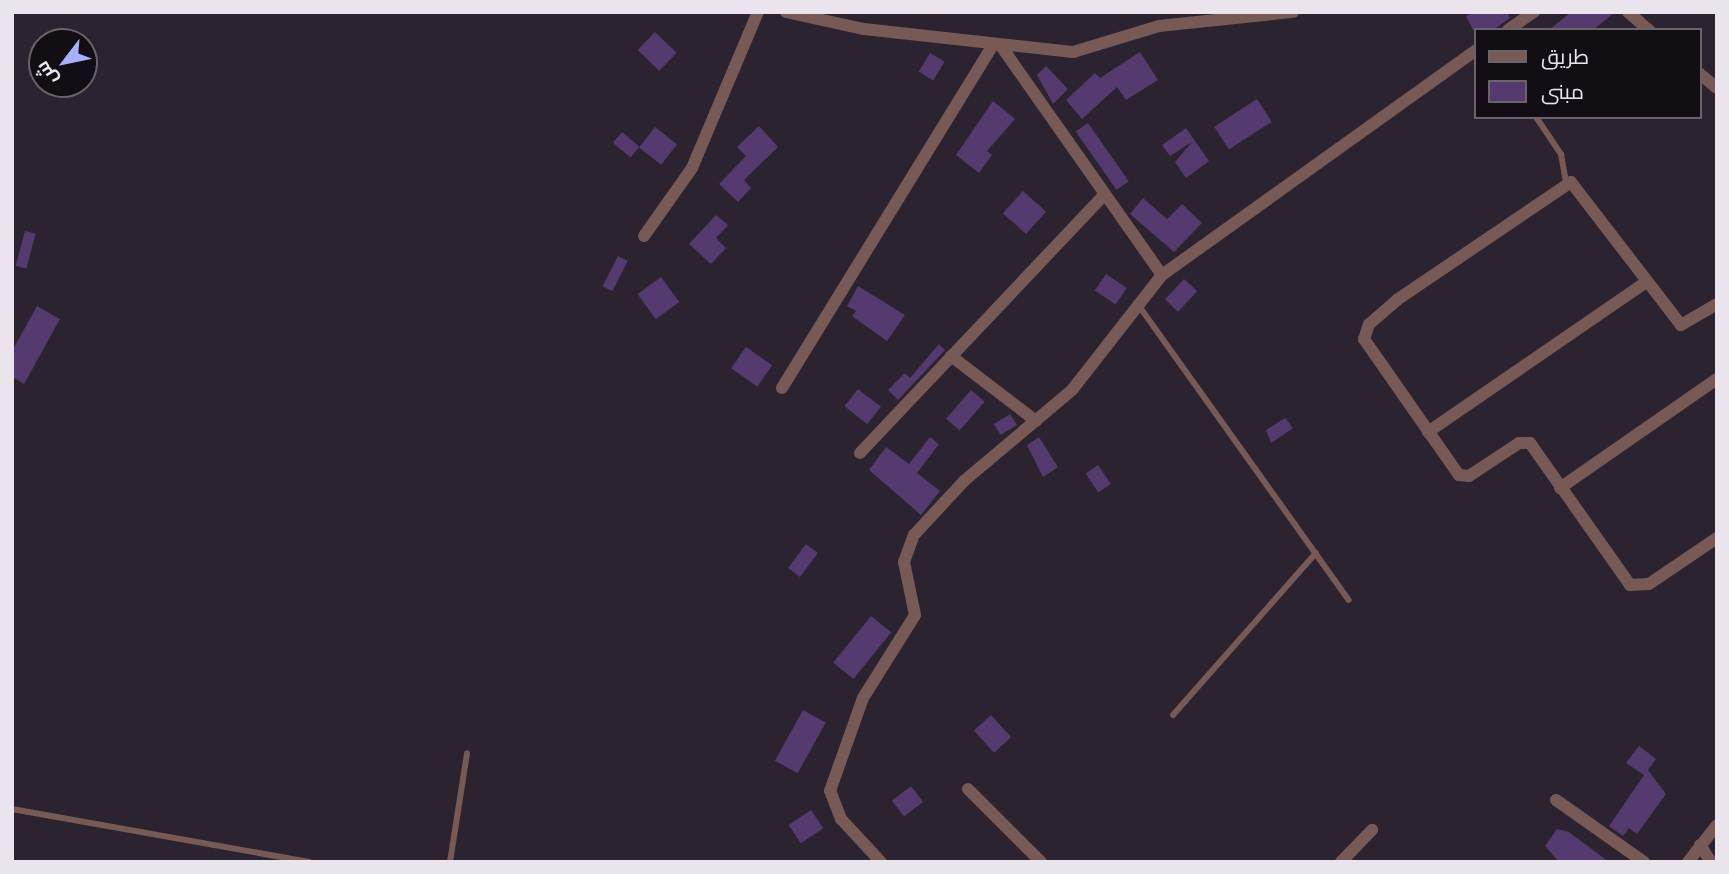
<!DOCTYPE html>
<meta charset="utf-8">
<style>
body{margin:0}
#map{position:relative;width:1729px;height:874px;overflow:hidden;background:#2b232f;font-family:Cabin,Cairo,sans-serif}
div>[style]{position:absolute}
.building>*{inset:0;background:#543a6f;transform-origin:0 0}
.service>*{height:6px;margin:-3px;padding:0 3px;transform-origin:3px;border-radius:3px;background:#775955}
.minor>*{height:12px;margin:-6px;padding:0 6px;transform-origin:6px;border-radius:6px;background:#775955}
span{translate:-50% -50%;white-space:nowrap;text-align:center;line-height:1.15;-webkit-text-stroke:5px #120e13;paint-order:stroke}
.frame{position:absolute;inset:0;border:14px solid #eae5ed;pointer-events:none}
.legend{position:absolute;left:1474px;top:28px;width:228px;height:91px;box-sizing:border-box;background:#120e13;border:2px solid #68646a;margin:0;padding:9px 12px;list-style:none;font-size:21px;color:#eae5ed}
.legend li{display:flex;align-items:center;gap:14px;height:35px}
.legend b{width:35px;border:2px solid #68646a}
.north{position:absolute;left:28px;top:28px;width:70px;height:70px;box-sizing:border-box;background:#120e13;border:2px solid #68646a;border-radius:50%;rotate:238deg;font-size:19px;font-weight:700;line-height:28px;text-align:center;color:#eae5ed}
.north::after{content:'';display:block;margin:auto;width:24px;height:32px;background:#a8b0fc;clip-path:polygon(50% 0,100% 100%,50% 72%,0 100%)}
</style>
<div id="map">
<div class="building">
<i style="clip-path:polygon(1473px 12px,1507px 12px,1510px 18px,1493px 30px,1473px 30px,1466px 16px)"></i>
<i style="clip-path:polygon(1571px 12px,1615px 12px,1593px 30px,1549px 30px)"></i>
<i style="left:655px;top:32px;width:30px;height:25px;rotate:44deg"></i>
<i style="clip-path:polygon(1140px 52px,1158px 80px,1126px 100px,1117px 87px,1082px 119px,1066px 100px,1095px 73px,1100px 78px)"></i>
<i style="left:930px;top:53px;width:17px;height:22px;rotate:31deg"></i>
<i style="clip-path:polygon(1046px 66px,1068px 89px,1053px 104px,1037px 75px)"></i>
<i style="left:1257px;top:99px;width:27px;height:51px;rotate:57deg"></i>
<i style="clip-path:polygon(993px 101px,1015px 119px,987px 151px,992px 155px,979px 173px,956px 155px)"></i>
<i style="left:1088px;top:123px;width:71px;height:15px;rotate:55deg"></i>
<i style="clip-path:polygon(759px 126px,778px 147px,744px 180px,751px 188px,738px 202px,719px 184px,746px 156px,737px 147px)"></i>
<i style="left:655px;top:127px;width:28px;height:26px;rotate:38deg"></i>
<i style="clip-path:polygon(1186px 128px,1209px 161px,1186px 178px,1175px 162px,1192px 142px,1170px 156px,1162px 145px)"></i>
<i style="left:622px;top:132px;width:23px;height:14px;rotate:40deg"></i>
<i style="left:1023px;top:191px;width:31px;height:30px;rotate:42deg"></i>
<i style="clip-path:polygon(1143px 198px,1167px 219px,1182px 204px,1202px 223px,1174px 252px,1130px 214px)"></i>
<i style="clip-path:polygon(716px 215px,728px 225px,716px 238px,726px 248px,711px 264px,689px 244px)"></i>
<i style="left:25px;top:231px;width:11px;height:36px;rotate:15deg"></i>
<i style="left:618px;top:256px;width:11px;height:34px;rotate:27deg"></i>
<i style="left:1106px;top:274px;width:25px;height:20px;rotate:34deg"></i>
<i style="left:661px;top:277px;width:31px;height:29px;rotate:54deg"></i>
<i style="left:1184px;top:279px;width:18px;height:28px;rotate:43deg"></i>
<i style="clip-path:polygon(858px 286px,905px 315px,887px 341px,852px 316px,856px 311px,847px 306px)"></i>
<i style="clip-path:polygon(37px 306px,60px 319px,24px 384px,12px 377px,12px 351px)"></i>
<i style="clip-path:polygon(939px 344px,945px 350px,898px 400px,888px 390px,905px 373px,910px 378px)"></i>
<i style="left:746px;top:347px;width:32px;height:26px;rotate:35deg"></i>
<i style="left:858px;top:389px;width:29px;height:22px;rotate:38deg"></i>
<i style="left:971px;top:390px;width:18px;height:38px;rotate:41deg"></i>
<i style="left:1010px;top:414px;width:13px;height:19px;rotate:58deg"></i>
<i style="clip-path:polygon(1285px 418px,1293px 428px,1271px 443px,1266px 430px)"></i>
<i style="clip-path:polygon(930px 437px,939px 444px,917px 473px,940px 491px,921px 515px,869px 470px,886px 447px,909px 464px)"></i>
<i style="clip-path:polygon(1039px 437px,1058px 467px,1043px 477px,1027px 445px)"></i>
<i style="left:1098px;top:465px;width:23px;height:15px;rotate:56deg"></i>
<i style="left:806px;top:544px;width:15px;height:30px;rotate:37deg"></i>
<i style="left:871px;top:616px;width:26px;height:60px;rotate:39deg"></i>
<i style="left:803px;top:710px;width:26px;height:58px;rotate:29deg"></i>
<i style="left:991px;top:715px;width:30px;height:23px;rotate:48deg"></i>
<i style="clip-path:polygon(1639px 746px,1656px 759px,1648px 770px,1666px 794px,1637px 834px,1629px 828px,1623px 836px,1609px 826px,1644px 775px,1626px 763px)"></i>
<i style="left:911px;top:786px;width:20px;height:24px;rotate:53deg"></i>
<i style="left:811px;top:810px;width:22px;height:27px;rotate:56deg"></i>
<i style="clip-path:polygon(1557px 829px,1569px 832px,1609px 862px,1559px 862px,1545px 846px)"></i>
</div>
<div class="service">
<i style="left:1536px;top:117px;width:45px;rotate:56deg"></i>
<i style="left:1561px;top:154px;width:29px;rotate:80deg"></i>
<i style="left:1139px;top:306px;width:361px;rotate:54.5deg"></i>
<i style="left:1173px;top:715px;width:216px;rotate:-48.6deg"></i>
<i style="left:12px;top:809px;width:302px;rotate:10.1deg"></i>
<i style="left:450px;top:862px;width:110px;rotate:-81.1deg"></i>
</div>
<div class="minor">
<i style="left:786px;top:12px;width:80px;rotate:12.3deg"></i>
<i style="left:864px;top:29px;width:210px;rotate:6.3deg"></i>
<i style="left:1073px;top:52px;width:90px;rotate:-16.8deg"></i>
<i style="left:1159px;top:26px;width:135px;rotate:-6deg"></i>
<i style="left:1628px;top:12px;width:28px;rotate:41deg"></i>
<i style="left:1508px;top:30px;width:32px;rotate:-35deg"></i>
<i style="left:1001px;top:46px;width:280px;rotate:54.9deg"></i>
<i style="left:1699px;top:73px;width:23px;rotate:40deg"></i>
<i style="left:644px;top:236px;width:83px;rotate:-54.8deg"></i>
<i style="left:692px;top:168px;width:169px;rotate:-67.1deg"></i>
<i style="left:1717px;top:304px;width:42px;rotate:149.7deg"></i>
<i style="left:1681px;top:325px;width:180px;rotate:-127.6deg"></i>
<i style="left:1571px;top:182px;width:210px;rotate:145.9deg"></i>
<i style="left:1397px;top:300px;width:37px;rotate:139deg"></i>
<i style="left:1369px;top:324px;width:16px;rotate:108deg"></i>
<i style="left:1364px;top:339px;width:166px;rotate:55.1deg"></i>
<i style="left:1459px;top:475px;width:10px;rotate:6deg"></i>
<i style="left:1469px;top:476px;width:60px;rotate:-33.4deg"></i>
<i style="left:1519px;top:443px;width:11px"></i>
<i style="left:1530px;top:443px;width:174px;rotate:54.8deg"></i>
<i style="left:1630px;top:585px;width:19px;rotate:-3deg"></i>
<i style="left:1649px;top:584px;width:82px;rotate:-34.1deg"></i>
<i style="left:951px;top:356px;width:107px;rotate:37.4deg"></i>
<i style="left:782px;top:388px;width:401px;rotate:-58.4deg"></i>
<i style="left:1428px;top:432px;width:263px;rotate:-34.5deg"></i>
<i style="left:860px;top:453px;width:355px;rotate:-46.6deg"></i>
<i style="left:1560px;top:488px;width:191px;rotate:-34.8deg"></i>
<i style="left:968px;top:789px;width:103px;rotate:45deg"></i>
<i style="left:1556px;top:800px;width:108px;rotate:35.2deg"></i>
<i style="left:1700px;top:845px;width:20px;rotate:57deg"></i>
<i style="left:881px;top:862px;width:59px;rotate:-132.9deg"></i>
<i style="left:841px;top:819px;width:30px;rotate:-111deg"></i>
<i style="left:830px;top:791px;width:99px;rotate:-70.5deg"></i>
<i style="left:863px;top:698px;width:98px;rotate:-57.9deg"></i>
<i style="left:915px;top:615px;width:54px;rotate:-101.7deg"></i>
<i style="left:904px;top:562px;width:29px;rotate:-70deg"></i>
<i style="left:914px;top:535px;width:74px;rotate:-47.2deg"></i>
<i style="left:964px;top:481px;width:141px;rotate:-40.1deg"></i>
<i style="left:1072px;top:390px;width:146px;rotate:-52deg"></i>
<i style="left:1162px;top:275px;width:385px;rotate:-35.6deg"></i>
<i style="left:1341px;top:862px;width:45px;rotate:-45.9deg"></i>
<i style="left:1688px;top:862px;width:47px;rotate:-51.9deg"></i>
</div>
<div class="frame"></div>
<ul class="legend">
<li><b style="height:9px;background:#775955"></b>طريق</li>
<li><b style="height:19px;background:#543a6f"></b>مبنى</li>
</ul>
<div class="north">ش</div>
</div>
